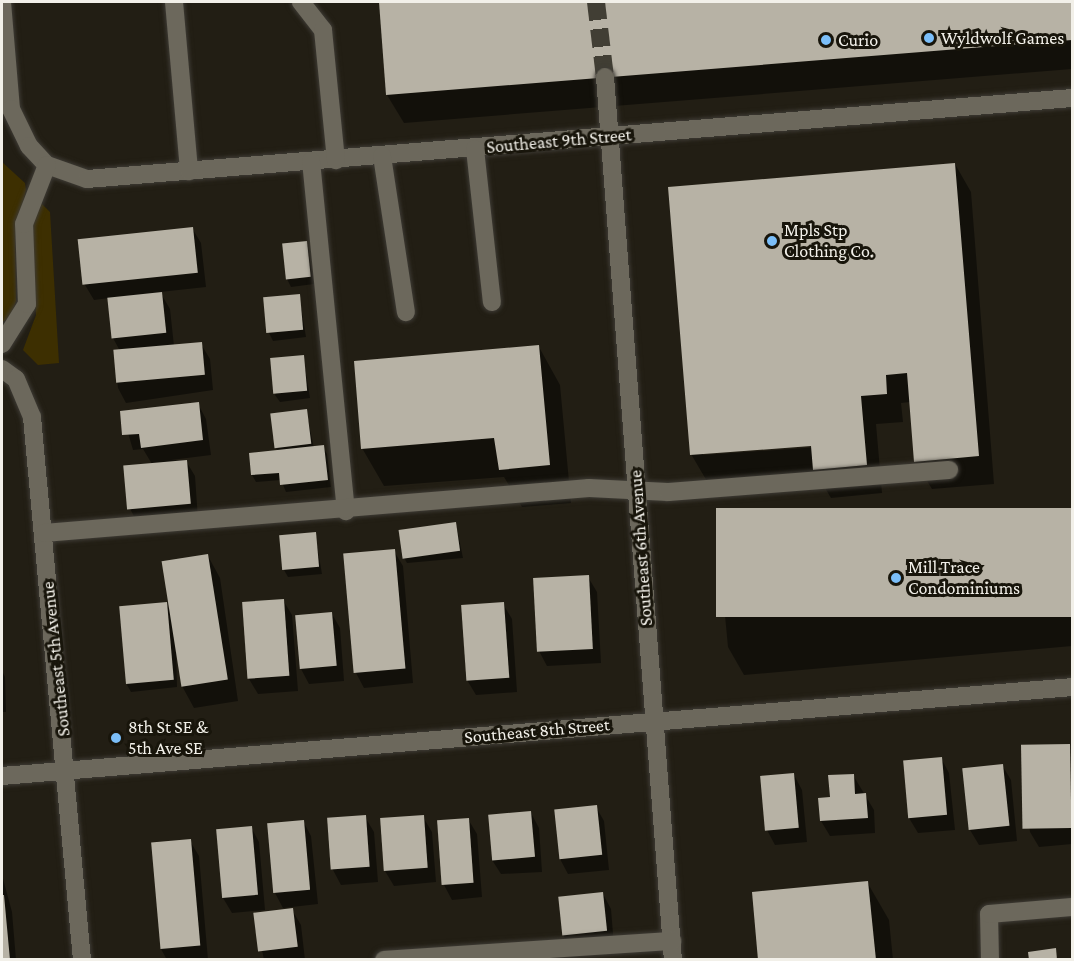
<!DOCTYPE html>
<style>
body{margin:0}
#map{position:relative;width:1074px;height:961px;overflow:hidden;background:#221e14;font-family:"Crimson Pro",serif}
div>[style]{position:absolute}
.green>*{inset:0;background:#3d2f01}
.shadow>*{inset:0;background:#0007}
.building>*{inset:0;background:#b7b2a5;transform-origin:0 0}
.minor-tunnel>*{height:18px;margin-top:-9px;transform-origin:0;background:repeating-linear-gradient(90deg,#413e34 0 18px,transparent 0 27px)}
.roads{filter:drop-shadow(0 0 2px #3e3b35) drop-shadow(0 0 2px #3e3b35)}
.minor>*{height:18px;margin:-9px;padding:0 9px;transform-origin:9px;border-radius:9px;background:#6c685c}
.dots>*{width:16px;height:16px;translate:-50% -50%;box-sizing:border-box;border:3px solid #18150b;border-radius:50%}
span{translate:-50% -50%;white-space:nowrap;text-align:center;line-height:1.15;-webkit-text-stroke:6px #18150b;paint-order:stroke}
.poi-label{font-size:18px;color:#f2f0e9}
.left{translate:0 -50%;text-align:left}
.street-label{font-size:18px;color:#f2f0e9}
.frame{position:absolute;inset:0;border:3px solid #f2f0e9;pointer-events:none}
</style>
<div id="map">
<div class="green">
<i style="clip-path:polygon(2px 162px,25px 183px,26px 190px,15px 234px,16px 301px,10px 318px,2px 322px)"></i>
<i style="clip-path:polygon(40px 202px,50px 212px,59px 363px,38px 365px,23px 350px,36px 315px,32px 224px)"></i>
</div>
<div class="shadow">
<i style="clip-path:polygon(380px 2px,1072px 2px,1072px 69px,404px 123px,387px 95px)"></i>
<i style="clip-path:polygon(evenodd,955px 164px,971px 192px,994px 484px,932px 489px,915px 461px,910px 402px,901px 403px,903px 422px,876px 424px,882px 493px,831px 498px,817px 474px,708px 483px,691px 454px,955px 164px,818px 444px,819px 447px,703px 455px,703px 452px,818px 444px)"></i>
<i style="clip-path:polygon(192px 228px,201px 243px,206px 287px,160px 292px,170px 309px,174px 346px,201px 344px,210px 359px,213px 390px,126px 403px,118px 388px,114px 352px,120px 351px,113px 338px,109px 298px,94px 300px,85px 285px,80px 241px)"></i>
<i style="clip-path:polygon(307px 242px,314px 284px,291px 287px,287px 279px)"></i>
<i style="clip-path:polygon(299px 295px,306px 337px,273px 341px,269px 333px)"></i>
<i style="clip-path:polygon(539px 347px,560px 385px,571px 503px,522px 507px,504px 477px,384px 486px,362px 448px)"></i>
<i style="clip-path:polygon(303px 356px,310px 398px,280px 402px,275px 395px)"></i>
<i style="clip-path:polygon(198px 404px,206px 419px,211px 455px,171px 460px,186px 461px,195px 476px,198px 519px,136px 520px,128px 505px,152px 464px,143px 449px,133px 450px,122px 412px)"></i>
<i style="clip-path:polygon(306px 411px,314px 448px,323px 447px,327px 454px,331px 487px,286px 492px,281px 480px,256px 482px,252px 475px,278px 452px,272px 415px)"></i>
<i style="clip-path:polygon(1072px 510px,1072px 646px,744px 675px,728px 647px,718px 542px)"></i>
<i style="clip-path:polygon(456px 524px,463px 558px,407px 563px,403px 556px)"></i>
<i style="clip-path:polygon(315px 534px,322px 574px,288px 577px,284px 570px)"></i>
<i style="clip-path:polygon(394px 551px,403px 566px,413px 683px,364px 688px,356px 673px)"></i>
<i style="clip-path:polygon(208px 556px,220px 578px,238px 701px,194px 708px,182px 686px,176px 649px,177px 687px,131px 692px,127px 685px,166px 604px,171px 612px)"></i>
<i style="clip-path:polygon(588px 577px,597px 592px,601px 663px,547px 666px,539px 651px)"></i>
<i style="clip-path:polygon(283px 600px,292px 615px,298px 691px,258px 694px,249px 679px)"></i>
<i style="clip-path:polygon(503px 604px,512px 619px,517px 692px,476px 695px,467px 680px)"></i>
<i style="clip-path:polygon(332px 614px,340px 628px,344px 681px,309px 684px,301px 669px)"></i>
<i style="clip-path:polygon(2px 671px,5px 677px,6px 712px,2px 712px)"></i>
<i style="clip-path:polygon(1069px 745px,1072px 844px,1039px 847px,1030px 832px,1022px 750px)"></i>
<i style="clip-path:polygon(941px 758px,949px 773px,955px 830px,918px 833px,909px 818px)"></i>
<i style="clip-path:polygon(1002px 765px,1011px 780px,1017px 841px,979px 845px,970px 830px)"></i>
<i style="clip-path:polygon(794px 775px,802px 790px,807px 842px,775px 845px,767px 830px)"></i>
<i style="clip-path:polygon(853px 775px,874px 810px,875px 833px,830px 836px,821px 821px)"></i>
<i style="clip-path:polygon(596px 807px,604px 821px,609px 870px,568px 874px,560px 859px)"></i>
<i style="clip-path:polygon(531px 813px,539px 828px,542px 872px,501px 874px,492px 860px)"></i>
<i style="clip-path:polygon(365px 817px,374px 832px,378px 882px,341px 885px,333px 870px,329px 820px)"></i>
<i style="clip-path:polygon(423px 817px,432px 832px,436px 882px,394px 886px,385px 871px)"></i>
<i style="clip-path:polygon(468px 819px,477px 834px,482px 897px,452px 900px,444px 885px)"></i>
<i style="clip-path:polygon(303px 821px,311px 836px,318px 904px,283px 908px,275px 893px)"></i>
<i style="clip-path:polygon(251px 827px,259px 842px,265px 910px,232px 913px,223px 898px)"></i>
<i style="clip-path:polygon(190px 841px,199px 856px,208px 960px,167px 960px,161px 949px)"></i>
<i style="clip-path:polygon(2px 875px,12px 912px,16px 960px,2px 960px)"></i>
<i style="clip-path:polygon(867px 882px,889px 920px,893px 960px,759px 960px)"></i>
<i style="clip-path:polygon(603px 894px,611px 909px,614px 946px,572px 950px,563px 935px,560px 897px)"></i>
<i style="clip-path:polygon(292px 910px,301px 925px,305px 960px,264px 960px,255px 914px)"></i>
</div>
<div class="building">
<i style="clip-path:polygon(379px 2px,1072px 2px,1072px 40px,386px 95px)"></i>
<i style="clip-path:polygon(955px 163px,979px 456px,914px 462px,907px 373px,886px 375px,887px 394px,861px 396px,867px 465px,813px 470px,811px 446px,690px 455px,668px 187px)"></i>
<i style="left:193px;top:227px;width:46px;height:116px;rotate:84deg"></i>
<i style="left:307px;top:241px;width:36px;height:25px;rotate:84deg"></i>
<i style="left:162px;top:292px;width:41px;height:55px;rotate:84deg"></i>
<i style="left:300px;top:294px;width:36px;height:37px;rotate:85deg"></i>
<i style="left:202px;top:342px;width:33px;height:89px;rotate:85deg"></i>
<i style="clip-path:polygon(539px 345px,550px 465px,499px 470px,494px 438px,361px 449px,354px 361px)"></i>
<i style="left:304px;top:355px;width:36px;height:34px;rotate:85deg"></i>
<i style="clip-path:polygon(199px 402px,203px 440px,141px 448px,139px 434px,122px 435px,120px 411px)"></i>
<i style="left:307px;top:409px;width:35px;height:37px;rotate:83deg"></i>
<i style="clip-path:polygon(324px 445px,328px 480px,280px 485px,279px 473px,251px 475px,249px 453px)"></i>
<i style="left:187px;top:460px;width:44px;height:64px;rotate:85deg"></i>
<i style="left:1072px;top:508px;width:109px;height:356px;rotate:90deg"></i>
<i style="left:456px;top:522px;width:29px;height:58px;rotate:82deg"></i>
<i style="left:316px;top:532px;width:35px;height:37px;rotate:85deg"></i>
<i style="left:395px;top:549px;width:120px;height:52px;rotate:85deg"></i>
<i style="left:208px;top:554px;width:127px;height:47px;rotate:81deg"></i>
<i style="left:589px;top:575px;width:74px;height:56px;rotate:87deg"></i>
<i style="left:284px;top:599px;width:77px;height:42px;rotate:86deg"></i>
<i style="left:167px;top:602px;width:78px;height:48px;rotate:85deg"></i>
<i style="left:504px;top:602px;width:76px;height:43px;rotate:86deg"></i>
<i style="left:332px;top:612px;width:54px;height:37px;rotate:85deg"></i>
<i style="left:1070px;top:744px;width:84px;height:49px;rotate:89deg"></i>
<i style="left:942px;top:757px;width:58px;height:39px;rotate:85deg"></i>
<i style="left:1003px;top:764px;width:62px;height:41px;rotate:84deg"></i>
<i style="left:794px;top:773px;width:55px;height:34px;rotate:85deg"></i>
<i style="clip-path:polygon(854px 774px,855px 794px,866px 793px,868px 818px,820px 821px,818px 798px,830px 797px,828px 775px)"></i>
<i style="left:597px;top:805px;width:50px;height:43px;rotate:84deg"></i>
<i style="left:531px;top:811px;width:46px;height:43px;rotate:85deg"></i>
<i style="left:366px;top:815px;width:52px;height:39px;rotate:86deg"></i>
<i style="left:424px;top:815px;width:53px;height:44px;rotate:86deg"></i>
<i style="left:469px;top:818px;width:65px;height:32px;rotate:86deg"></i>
<i style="left:304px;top:820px;width:70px;height:37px;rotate:85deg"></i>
<i style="left:252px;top:826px;width:69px;height:36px;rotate:85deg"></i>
<i style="left:191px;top:839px;width:107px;height:40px;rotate:85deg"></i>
<i style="clip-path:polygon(868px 881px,876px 960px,758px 960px,752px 892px)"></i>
<i style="left:603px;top:892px;width:39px;height:45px;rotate:84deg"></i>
<i style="clip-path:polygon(2px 895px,4px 895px,10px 960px,2px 960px)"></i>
<i style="left:293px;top:908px;width:39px;height:40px;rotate:83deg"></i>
<i style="clip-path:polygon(1056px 948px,1057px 960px,1029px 960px,1028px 952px)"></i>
</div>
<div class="minor-tunnel">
<i style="left:596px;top:2px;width:76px;rotate:83.2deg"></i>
</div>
<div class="roads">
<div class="minor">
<i style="left:2px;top:2px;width:107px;rotate:85.2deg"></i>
<i style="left:11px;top:109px;width:41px;rotate:64.1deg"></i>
<i style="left:29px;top:146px;width:26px;rotate:47deg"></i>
<i style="left:47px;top:165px;width:42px;rotate:19.3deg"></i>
<i style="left:87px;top:179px;width:988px;rotate:-4.7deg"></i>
<i style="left:174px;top:2px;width:170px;rotate:84.9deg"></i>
<i style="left:301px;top:2px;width:36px;rotate:52deg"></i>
<i style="left:323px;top:30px;width:131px;rotate:84.3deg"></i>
<i style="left:605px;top:77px;width:886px;rotate:85.6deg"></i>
<i style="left:475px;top:149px;width:154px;rotate:83.7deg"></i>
<i style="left:382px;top:156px;width:158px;rotate:81.3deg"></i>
<i style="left:311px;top:161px;width:352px;rotate:84.3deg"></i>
<i style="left:2px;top:344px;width:47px;rotate:-58deg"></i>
<i style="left:27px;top:304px;width:80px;rotate:-92.1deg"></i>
<i style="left:24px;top:224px;width:63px;rotate:-68.7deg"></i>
<i style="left:2px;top:369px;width:17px;rotate:36deg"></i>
<i style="left:16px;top:379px;width:41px;rotate:67.2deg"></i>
<i style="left:32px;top:417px;width:545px;rotate:84.74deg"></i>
<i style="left:44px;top:533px;width:547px;rotate:-4.72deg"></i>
<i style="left:589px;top:488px;width:79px;rotate:2.9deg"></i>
<i style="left:668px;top:492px;width:282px;rotate:-4.5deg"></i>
<i style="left:2px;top:776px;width:1074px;rotate:-4.75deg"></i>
<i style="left:384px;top:960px;width:289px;rotate:-3.8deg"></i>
<i style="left:990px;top:960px;width:46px;rotate:-91.2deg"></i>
<i style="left:989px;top:914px;width:83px;rotate:-4.8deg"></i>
</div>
</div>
<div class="dots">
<i style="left:929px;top:38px;background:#7bbef8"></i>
<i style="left:826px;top:40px;background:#7bbef8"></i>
<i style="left:772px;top:241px;background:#7bbef8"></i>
<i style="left:896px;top:578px;background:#7bbef8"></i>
<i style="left:116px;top:738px;background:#7bbef8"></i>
</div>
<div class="poi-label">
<span class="left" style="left:941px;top:38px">Wyldwolf Games</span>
<span class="left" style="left:838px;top:40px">Curio</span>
<span class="left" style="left:784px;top:241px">Mpls Stp<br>Clothing Co.</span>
<span class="left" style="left:908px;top:578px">Mill Trace<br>Condominiums</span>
<span class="left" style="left:128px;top:738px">8th St SE &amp;<br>5th Ave SE</span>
</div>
<div class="street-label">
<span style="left:559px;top:141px;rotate:-5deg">Southeast 9th Street</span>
<span style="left:641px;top:548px;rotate:-94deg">Southeast 6th Avenue</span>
<span style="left:56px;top:659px;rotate:-96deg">Southeast 5th Avenue</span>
<span style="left:537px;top:731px;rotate:-5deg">Southeast 8th Street</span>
</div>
<div class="frame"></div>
</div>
